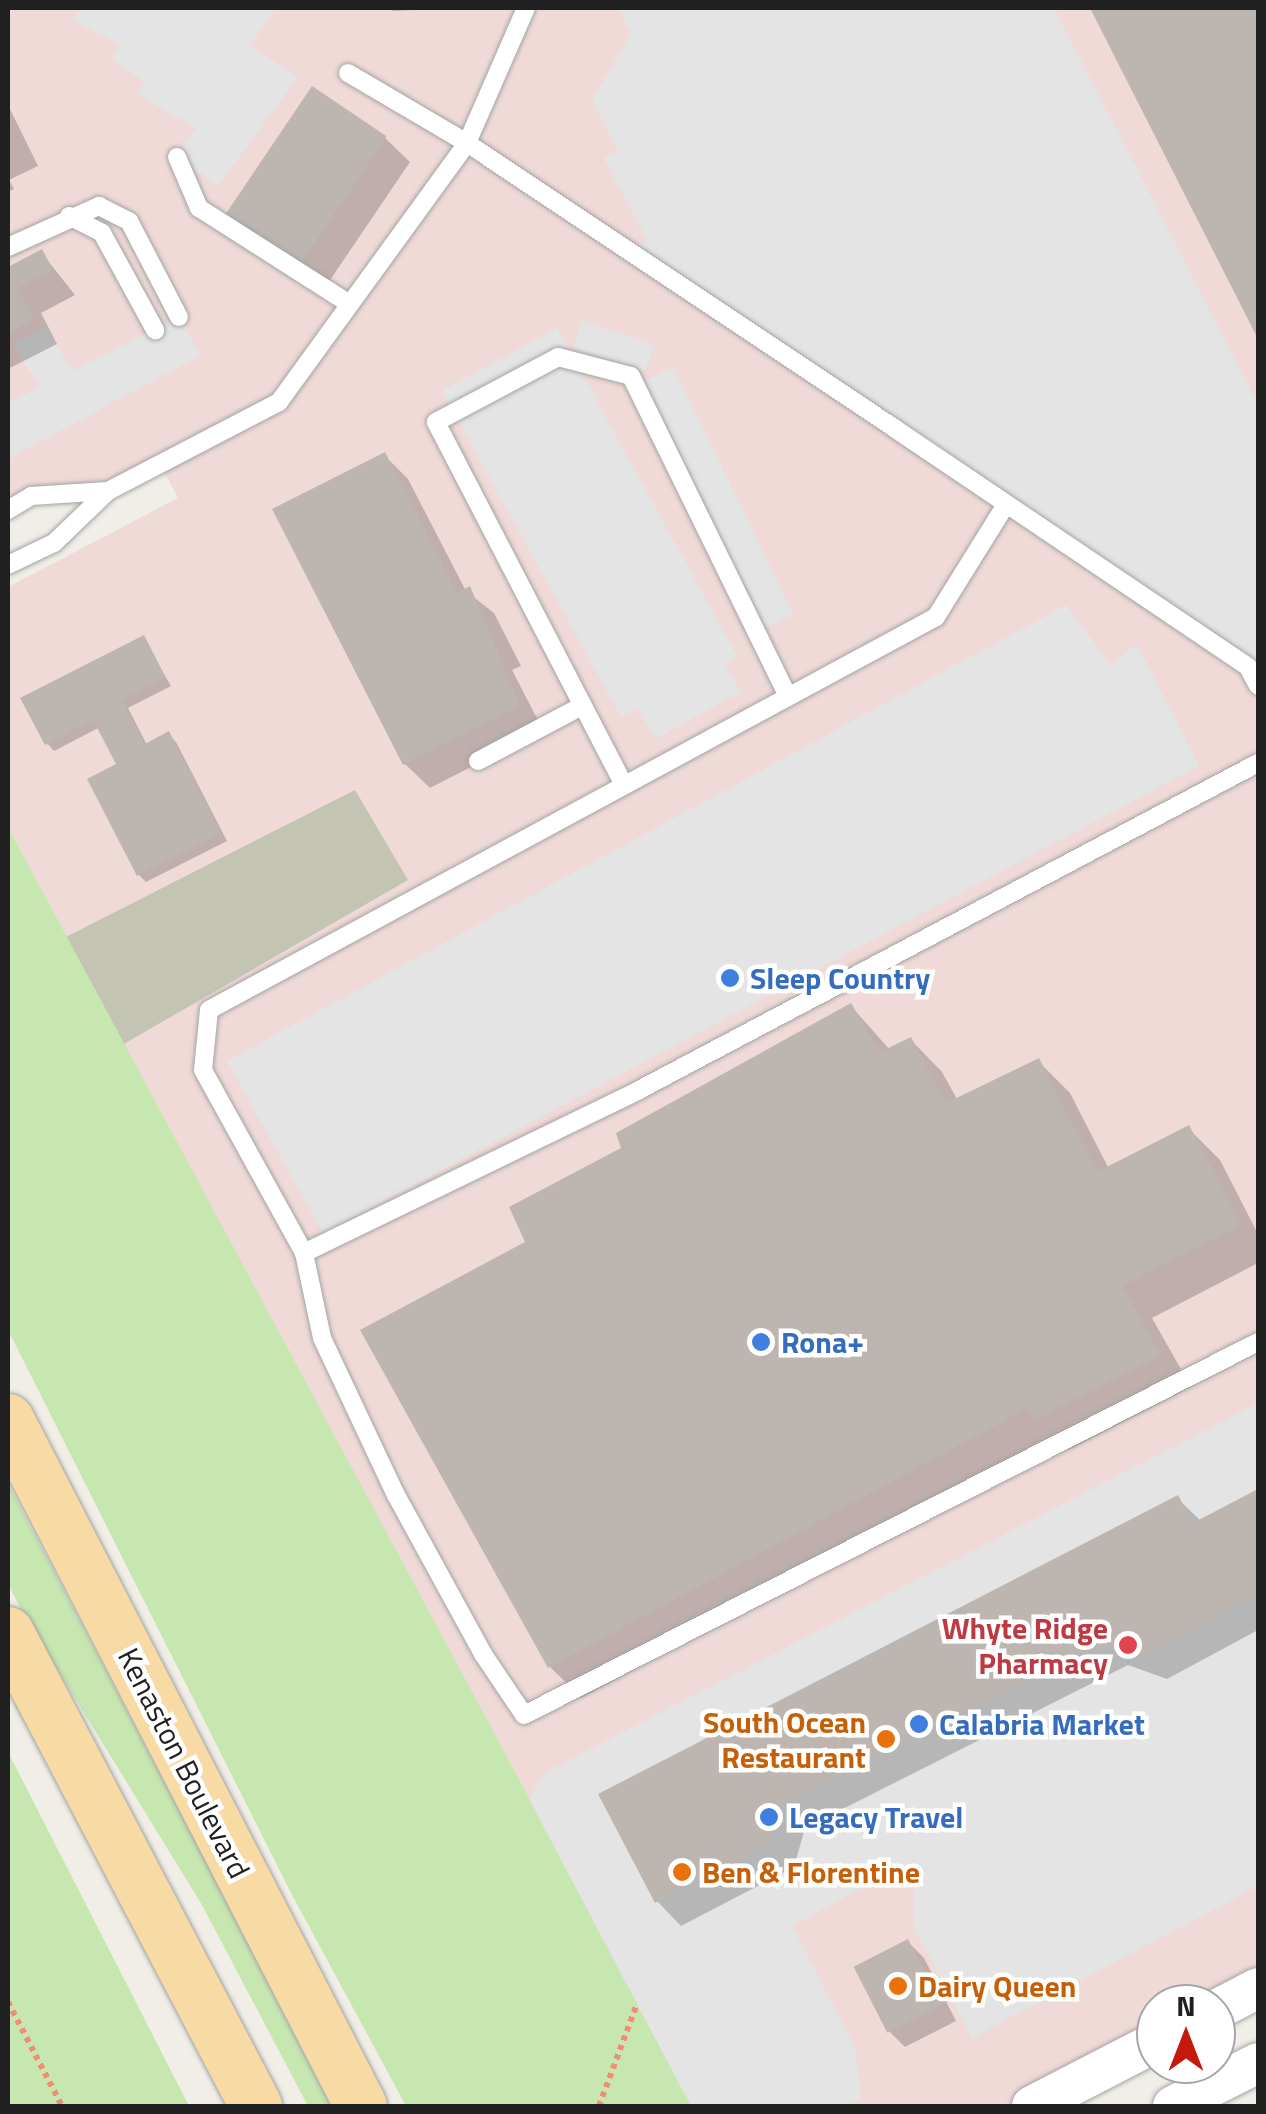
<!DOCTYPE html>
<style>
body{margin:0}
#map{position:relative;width:1266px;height:2114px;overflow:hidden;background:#f0eee7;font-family:"Titillium Web",sans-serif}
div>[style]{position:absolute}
.commercial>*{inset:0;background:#efdad7}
.construction>*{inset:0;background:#c3c4b2}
.grass>*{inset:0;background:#c6e7b0}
.parking>*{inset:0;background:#e4e4e4;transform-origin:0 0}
.shadow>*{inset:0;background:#0003}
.building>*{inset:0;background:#bdb6b0;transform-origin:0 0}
.path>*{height:6px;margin-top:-3px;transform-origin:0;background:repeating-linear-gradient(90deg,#f38c75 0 5px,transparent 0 10px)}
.roads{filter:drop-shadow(0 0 2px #a4a4a4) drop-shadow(0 0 2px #a4a4a4)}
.service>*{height:18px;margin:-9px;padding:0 9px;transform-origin:9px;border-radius:9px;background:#fff}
.tertiary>*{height:40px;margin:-20px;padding:0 20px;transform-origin:20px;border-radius:20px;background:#fff}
.primary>*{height:52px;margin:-26px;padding:0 26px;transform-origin:26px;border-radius:26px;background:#f7daa4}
.dots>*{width:28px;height:28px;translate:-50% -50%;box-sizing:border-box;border:5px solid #fff;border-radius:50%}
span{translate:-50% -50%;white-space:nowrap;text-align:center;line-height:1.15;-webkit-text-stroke:9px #fff;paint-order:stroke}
.shop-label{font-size:30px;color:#366cbe;font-weight:700}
.left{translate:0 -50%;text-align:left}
.health-label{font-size:30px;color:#be3a42;font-weight:700}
.right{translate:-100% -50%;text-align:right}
.food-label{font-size:30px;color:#c56008;font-weight:700}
.street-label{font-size:30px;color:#202020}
.frame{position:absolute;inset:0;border:10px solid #202020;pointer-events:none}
.north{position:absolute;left:1136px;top:1984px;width:100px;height:100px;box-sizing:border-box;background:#fff;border:2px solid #a6a6a6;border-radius:50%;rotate:0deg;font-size:28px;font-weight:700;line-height:40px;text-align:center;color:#202020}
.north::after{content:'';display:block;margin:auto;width:35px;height:45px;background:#c51a0b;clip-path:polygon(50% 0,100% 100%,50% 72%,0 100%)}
</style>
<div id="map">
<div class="commercial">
<i style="clip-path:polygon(8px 8px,1258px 8px,1258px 1988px,1216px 2004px,1156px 2004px,1156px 2042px,1032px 2106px,691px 2106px,8px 827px,8px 587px,178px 498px,160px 464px,108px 491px,31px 496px,8px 510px)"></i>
</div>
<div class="construction">
<i style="clip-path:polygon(355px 790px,408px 880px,122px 1045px,64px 938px)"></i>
</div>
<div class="grass">
<i style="clip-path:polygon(8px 827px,529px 1798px,691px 2106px,406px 2106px,291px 1893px,8px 1330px)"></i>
<i style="clip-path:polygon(8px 1483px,208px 1866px,331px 2106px,308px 2106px,202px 1905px,21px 1610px,8px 1583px)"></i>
<i style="clip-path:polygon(8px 1752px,189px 2106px,8px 2106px)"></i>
</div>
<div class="parking">
<i style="clip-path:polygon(80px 8px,275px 8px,250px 46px,298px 77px,218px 186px,177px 157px,196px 128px,137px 94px,145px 83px,112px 59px,121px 45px,72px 20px)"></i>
<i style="clip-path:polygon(618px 8px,1054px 8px,1258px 404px,1258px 686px,1248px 667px,627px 251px,647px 240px,603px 158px,618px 151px,592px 100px,631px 33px)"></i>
<i style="clip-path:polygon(179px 317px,201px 355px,8px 459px,8px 404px,39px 387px,13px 344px,47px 327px,72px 371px)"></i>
<i style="left:582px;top:321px;width:76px;height:28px;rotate:18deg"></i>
<i style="clip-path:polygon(557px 328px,737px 656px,725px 664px,741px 692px,655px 739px,638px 708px,621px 717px,442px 391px)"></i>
<i style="left:673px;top:367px;width:275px;height:31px;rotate:64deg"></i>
<i style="clip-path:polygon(1066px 605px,1111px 665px,1137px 644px,1199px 766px,323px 1233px,227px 1061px)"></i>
<i style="clip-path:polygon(1258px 1403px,1258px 1886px,972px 2038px,914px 1928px,913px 1860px,792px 1926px,855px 2047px,861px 2098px,845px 2106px,691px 2106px,529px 1799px,544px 1773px)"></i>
</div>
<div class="shadow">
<i style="clip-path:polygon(390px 8px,457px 8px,393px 11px)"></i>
<i style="clip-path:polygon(1093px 8px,1258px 8px,1258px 333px)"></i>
<i style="clip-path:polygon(8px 105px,38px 166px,9px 180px,14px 189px,8px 192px)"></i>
<i style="clip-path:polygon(385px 138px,410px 162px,326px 286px,229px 214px)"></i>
<i style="clip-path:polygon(41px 252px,75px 295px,41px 313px,57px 344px,8px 369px,8px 269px)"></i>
<i style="clip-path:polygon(384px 455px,408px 479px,466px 591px,494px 613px,521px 666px,512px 670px,543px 730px,430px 788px,405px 764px)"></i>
<i style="clip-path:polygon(143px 638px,171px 686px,128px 708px,147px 745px,168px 734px,176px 742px,227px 841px,146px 882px,139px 875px,120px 765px,100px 727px,54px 751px,47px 743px)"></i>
<i style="clip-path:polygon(851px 1006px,890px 1050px,911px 1040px,942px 1072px,958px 1101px,1038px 1061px,1070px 1093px,1109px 1169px,1188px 1128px,1220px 1160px,1258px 1234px,1258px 1263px,1152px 1318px,1191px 1387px,1069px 1450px,1059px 1440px,582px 1698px,550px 1667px,528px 1243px,624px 1149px)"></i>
<i style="clip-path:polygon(1258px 1491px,1258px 1630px,1167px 1679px,1128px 1665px,805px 1828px,794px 1867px,681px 1926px,657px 1901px,601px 1795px,1177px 1498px,1201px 1521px)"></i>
<i style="clip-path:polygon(908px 1942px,924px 1958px,956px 2021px,905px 2047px,889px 2031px)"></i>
</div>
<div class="building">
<i style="clip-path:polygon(1090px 8px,1258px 8px,1258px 339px)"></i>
<i style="left:312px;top:86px;width:90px;height:154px;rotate:34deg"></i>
<i style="clip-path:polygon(42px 249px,53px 270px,18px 288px,34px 319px,8px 333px,8px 267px)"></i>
<i style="clip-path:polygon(385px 452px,457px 593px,470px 586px,520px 706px,403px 765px,272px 509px)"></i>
<i style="clip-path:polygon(144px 635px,166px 678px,122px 700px,145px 744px,169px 731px,221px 833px,137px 876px,87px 779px,116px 764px,93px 720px,45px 745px,20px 698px)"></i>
<i style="clip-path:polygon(851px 1003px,880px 1052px,911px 1037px,946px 1103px,1039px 1058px,1097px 1172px,1189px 1125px,1241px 1225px,1122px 1286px,1161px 1355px,1035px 1420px,1026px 1409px,548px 1668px,360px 1330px,525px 1242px,509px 1207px,621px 1148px,616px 1133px)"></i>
<i style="clip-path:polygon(1258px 1489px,1258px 1593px,1141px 1656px,1102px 1642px,781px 1804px,770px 1843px,655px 1903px,598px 1794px,1178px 1495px,1193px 1523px)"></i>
<i style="left:908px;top:1939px;width:74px;height:61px;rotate:63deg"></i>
</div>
<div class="path">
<i style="left:8px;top:2002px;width:117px;rotate:62.6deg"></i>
<i style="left:599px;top:2106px;width:109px;rotate:-69.6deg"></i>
</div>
<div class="roads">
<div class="service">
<i style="left:348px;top:73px;width:138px;rotate:30.5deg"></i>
<i style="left:467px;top:143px;width:513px;rotate:33.72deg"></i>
<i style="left:894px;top:428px;width:427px;rotate:34deg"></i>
<i style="left:1248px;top:667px;width:21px;rotate:62deg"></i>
<i style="left:177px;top:157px;width:56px;rotate:66.7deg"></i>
<i style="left:199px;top:208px;width:177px;rotate:32.5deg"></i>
<i style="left:69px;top:216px;width:37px;rotate:27deg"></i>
<i style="left:102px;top:233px;width:111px;rotate:61.3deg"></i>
<i style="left:8px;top:247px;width:100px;rotate:-24.3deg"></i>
<i style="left:99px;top:206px;width:34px;rotate:27deg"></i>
<i style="left:129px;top:221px;width:108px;rotate:62.5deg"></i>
<i style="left:1005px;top:506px;width:131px;rotate:121.9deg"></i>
<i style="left:936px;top:617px;width:826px;rotate:151.61deg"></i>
<i style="left:209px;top:1010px;width:60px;rotate:95.7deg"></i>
<i style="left:203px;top:1070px;width:209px;rotate:61.1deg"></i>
<i style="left:304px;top:1253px;width:373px;rotate:-25.9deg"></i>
<i style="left:639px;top:1090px;width:700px;rotate:-27.85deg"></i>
<i style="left:8px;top:510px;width:27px;rotate:-31deg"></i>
<i style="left:31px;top:496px;width:77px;rotate:-3.7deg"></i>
<i style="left:8px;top:565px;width:51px;rotate:-25.6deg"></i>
<i style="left:54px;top:543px;width:75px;rotate:-43.9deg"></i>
<i style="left:108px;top:491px;width:193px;rotate:-27.5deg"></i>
<i style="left:279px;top:402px;width:320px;rotate:-54deg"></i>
<i style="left:467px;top:143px;width:147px;rotate:-66.4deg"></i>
<i style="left:478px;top:761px;width:118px;rotate:-27.9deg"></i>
<i style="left:624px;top:785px;width:409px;rotate:-117.4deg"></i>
<i style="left:436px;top:422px;width:138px;rotate:-28deg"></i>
<i style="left:558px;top:357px;width:75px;rotate:14.6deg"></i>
<i style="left:631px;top:376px;width:357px;rotate:63.9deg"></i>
<i style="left:304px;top:1253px;width:87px;rotate:78deg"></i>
<i style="left:322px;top:1338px;width:174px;rotate:64.8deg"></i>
<i style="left:396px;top:1495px;width:181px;rotate:61.3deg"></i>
<i style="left:483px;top:1654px;width:73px;rotate:56.1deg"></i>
<i style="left:524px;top:1715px;width:823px;rotate:-26.94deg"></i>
</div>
<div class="tertiary">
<i style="left:1216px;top:2010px;width:47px;rotate:-27.6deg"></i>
<i style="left:1032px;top:2106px;width:140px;rotate:-27.3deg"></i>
<i style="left:1173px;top:2106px;width:95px;rotate:-26.8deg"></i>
</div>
<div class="primary">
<i style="left:8px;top:1420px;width:771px;rotate:62.77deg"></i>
<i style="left:8px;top:1633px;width:534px;rotate:62.33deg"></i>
</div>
</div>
<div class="dots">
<i style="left:730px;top:978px;background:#3f7fe0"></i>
<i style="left:761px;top:1342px;background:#3f7fe0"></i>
<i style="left:1128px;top:1645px;background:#e0444e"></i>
<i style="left:919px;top:1724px;background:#3f7fe0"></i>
<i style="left:886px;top:1739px;background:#e8710a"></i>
<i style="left:769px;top:1817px;background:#3f7fe0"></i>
<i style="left:682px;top:1872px;background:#e8710a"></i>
<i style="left:898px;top:1986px;background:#e8710a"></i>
</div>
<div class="shop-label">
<span class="left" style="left:750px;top:978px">Sleep Country</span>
<span class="left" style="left:781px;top:1342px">Rona+</span>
<span class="left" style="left:939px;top:1724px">Calabria Market</span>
<span class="left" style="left:789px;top:1817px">Legacy Travel</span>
</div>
<div class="health-label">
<span class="right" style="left:1108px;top:1645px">Whyte Ridge<br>Pharmacy</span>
</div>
<div class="food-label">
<span class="right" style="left:866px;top:1739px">South Ocean<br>Restaurant</span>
<span class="left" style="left:702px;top:1872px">Ben &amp; Florentine</span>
<span class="left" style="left:918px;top:1986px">Dairy Queen</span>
</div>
<div class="street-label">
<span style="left:184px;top:1763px;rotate:63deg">Kenaston Boulevard</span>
</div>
<div class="frame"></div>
<div class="north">N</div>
</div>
